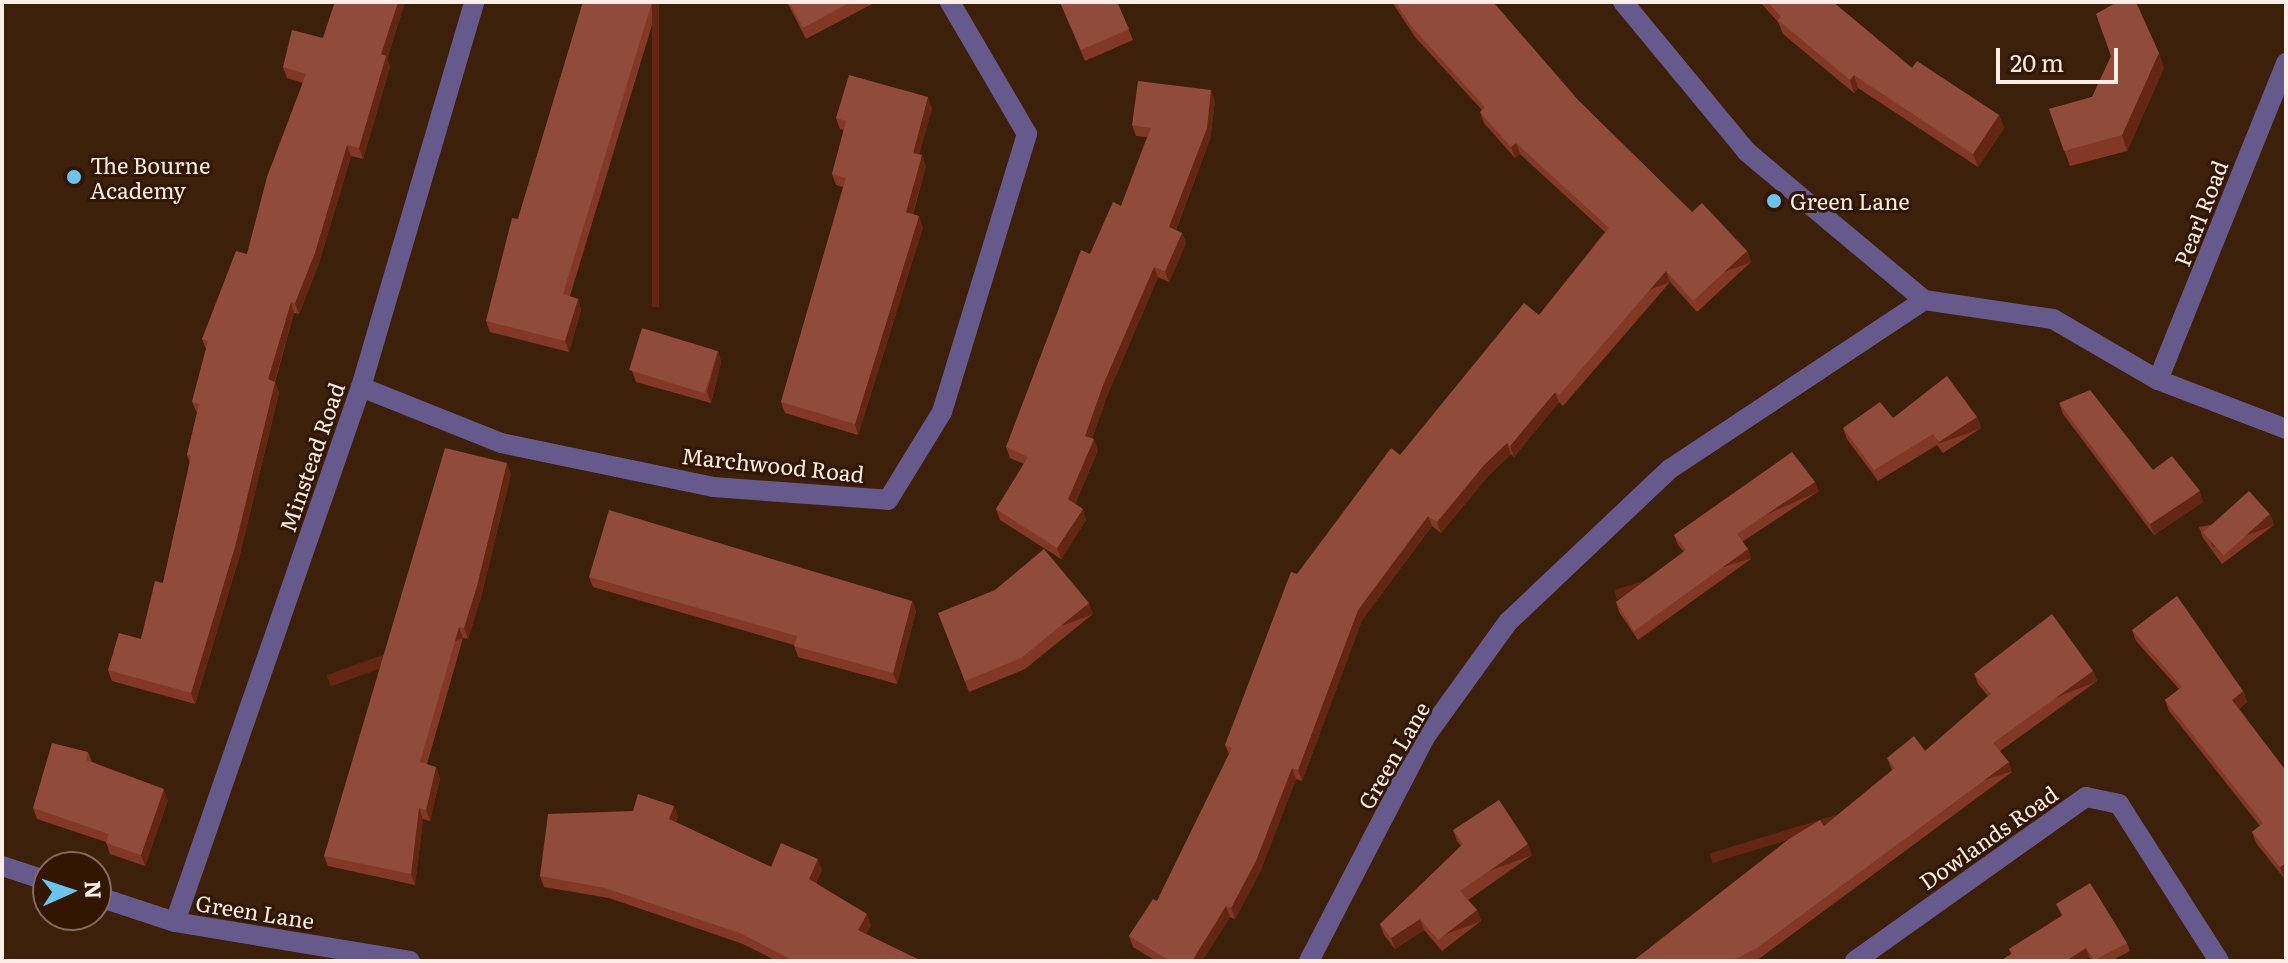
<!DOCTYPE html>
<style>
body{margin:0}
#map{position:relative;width:2288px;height:963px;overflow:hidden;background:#3d200a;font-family:Literata,serif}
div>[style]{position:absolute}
.minor>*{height:20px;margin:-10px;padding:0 10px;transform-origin:10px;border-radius:10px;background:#665a8c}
.wall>*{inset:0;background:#833826}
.shaded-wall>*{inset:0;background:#622612;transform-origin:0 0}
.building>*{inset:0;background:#904b3b;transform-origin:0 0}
.dots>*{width:22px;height:22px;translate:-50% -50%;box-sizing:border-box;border:4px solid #321602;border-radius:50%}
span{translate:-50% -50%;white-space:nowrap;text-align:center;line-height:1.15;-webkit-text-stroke:6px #321602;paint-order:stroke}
.poi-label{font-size:22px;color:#fceee6}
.left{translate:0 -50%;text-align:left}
.street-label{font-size:22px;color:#fceee6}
.frame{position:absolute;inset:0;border:4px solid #fceee6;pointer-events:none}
.north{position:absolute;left:32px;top:851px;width:80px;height:80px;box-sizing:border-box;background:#321602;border:2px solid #836c5d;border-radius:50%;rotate:87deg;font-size:22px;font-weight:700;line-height:32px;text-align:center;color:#fceee6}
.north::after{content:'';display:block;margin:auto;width:28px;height:36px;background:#6bc3f2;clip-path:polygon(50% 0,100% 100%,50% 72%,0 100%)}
.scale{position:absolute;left:1996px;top:48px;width:122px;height:36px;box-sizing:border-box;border:4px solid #fceee6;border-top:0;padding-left:10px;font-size:24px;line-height:28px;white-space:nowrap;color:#fceee6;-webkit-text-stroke:6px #321602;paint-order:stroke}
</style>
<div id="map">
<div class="minor">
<i style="left:1623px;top:2px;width:195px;rotate:50.4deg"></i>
<i style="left:1747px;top:152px;width:231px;rotate:39.9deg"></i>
<i style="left:1924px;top:300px;width:130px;rotate:8.4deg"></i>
<i style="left:2053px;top:319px;width:121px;rotate:30.2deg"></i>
<i style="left:2158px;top:380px;width:137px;rotate:20.9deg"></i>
<i style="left:2158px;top:380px;width:342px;rotate:-68deg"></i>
<i style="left:361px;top:387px;width:151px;rotate:21.8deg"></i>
<i style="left:501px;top:443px;width:217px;rotate:11.7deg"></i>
<i style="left:713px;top:487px;width:175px;rotate:4.2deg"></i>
<i style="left:888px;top:500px;width:103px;rotate:-58.5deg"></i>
<i style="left:942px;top:412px;width:291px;rotate:-73deg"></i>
<i style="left:1027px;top:134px;width:153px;rotate:-120.3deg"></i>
<i style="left:2px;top:866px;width:48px;rotate:18.1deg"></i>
<i style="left:96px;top:896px;width:83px;rotate:18.2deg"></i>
<i style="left:175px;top:922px;width:238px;rotate:9.4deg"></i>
<i style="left:175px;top:922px;width:566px;rotate:-70.83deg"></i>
<i style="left:361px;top:387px;width:401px;rotate:-73.6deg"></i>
<i style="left:1309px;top:961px;width:252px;rotate:-62.6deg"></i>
<i style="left:1425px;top:737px;width:142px;rotate:-54.2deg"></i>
<i style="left:1508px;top:622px;width:223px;rotate:-43.4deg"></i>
<i style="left:1670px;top:469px;width:305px;rotate:-33.6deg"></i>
<i style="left:1855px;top:961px;width:283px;rotate:-35.4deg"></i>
<i style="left:2086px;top:797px;width:34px;rotate:12deg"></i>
<i style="left:2119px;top:804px;width:186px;rotate:57.5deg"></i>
</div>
<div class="wall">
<i style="clip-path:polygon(335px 2px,405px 2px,387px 59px,390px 67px,363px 159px,351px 156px,319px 263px,299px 314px,294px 313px,275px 382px,279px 393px,239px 558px,195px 704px,112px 681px,108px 670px,141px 639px,163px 583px,190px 463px,187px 455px,197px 413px,192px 402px,206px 349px,202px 339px,247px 254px,303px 83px,287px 78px,283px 67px,323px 38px)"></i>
<i style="clip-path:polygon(583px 2px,659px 2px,570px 296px,578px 299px,581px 310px,569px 352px,490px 332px,486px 321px,518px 219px)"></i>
<i style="clip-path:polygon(787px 2px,874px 2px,874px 3px,806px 39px)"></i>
<i style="clip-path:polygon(1060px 2px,1117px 2px,1133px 40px,1085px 61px)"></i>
<i style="clip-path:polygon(1392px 2px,1493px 2px,1578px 100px,1692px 212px,1747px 251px,1751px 262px,1697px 312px,1670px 282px,1563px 406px,1559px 402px,1514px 457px,1511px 454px,1488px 476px,1441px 533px,1432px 526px,1362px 620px,1302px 781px,1296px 779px,1260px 872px,1235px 919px,1230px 917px,1202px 961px,1156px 961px,1133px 947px,1129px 936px,1157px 901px,1229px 754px,1225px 745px,1297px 574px,1400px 455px,1539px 315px,1605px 232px,1520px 154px,1515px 158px,1484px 123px,1480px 112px,1482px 110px,1415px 37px)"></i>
<i style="clip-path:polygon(1760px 2px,1833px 2px,1912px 68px,1999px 115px,2004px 128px,1978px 167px,1858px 88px,1854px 93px,1783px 34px,1778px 22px)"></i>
<i style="clip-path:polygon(2164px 68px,2127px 151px,2070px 166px,2049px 109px,2092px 97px)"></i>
<i style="clip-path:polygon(1215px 101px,1210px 139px,1176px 230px,1182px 233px,1186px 243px,1169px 282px,1158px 277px,1107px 396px,1092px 438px,1098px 450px,1075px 504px,1086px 520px,1061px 559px,1000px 520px,996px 509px,1024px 464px,1010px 458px,1006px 447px,1090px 254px,1121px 206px,1147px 137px,1136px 136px,1132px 125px)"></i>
<i style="clip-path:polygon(932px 108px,919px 154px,926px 166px,913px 214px,923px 227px,858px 435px,785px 413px,781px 402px,843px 187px,836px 185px,832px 174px,844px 130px,840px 129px,836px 118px)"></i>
<i style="clip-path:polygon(718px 351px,721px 362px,711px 403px,636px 382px,632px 371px)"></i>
<i style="clip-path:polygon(2059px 403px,2153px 470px,2203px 502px,2154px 535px,2063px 414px)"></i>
<i style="clip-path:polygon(1977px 417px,1981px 428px,1943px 453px,1937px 445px,1878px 481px,1847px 439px,1843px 428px,1893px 418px)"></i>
<i style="clip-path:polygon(511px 474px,481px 597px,468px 639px,463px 638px,427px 764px,440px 778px,430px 821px,423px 819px,415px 885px,328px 866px,324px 856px)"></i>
<i style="clip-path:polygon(1819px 491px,1742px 542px,1748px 549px,1751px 559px,1638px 640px,1619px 612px,1616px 602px,1684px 552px,1678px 545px,1674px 535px)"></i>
<i style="clip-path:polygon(2270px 514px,2274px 525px,2222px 564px,2203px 538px,2199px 527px)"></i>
<i style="clip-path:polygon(589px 577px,912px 601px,916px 611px,897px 684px,798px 657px,794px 645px,593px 587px)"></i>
<i style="clip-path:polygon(938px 613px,1093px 614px,1025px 669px,969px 692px)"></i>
<i style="clip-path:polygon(2132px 630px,2243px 691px,2247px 702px,2239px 709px,2286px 771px,2286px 877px,2284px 878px,2256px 843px,2252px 832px,2260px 826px,2169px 711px,2165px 700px,2179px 689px,2136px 641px)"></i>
<i style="clip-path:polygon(2093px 671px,2097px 681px,2000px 751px,2012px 772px,1760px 958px,1755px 961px,1633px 961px,1824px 826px,1892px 770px,1887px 758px,1925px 751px,1988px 696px,1978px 684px,1974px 674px)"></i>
<i style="clip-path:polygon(88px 752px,92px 762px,168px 800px,145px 866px,110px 854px,106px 842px,37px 819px,33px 808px)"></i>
<i style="clip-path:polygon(674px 806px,678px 817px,676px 822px,771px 867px,822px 870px,816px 883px,871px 925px,866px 934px,922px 961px,777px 961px,743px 944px,609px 898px,544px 887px,540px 876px,633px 811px)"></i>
<i style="clip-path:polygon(1453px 830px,1532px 855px,1468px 900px,1477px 910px,1481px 921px,1442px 951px,1424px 930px,1395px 949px,1384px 935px,1380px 924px,1461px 846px,1457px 841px)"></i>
<i style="clip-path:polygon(2056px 904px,2127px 943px,2130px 951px,2111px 961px,2092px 961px,2089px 957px,2082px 961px,2000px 961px,2011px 954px,2009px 949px,2062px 916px)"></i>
</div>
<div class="shaded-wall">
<i style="clip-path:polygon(398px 2px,405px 2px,387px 59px,390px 67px,363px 159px,359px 148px,381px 54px)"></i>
<i style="left:652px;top:2px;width:7px;height:305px"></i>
<i style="clip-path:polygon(2159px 53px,2164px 68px,2127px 151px,2122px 135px)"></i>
<i style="clip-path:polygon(1854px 75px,1858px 88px,1854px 93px,1850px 80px)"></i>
<i style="clip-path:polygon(1211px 90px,1215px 101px,1210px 139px,1173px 237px,1169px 227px)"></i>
<i style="clip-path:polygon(928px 97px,932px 108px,917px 163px,913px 153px)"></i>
<i style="clip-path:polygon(1999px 115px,2004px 128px,1978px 167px,1973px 154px)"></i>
<i style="clip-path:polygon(1516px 143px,1520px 154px,1515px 158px,1511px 147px)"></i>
<i style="clip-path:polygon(347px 145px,351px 156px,319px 263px,299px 314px,295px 303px)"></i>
<i style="clip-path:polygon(922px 155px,926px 166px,910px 223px,906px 212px)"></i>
<i style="clip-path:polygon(919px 216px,923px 227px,858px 435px,855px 424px)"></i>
<i style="clip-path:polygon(1182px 233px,1186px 243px,1169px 282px,1165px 271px)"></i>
<i style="left:1747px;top:251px;width:12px;height:74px;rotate:70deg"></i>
<i style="clip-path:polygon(1154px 267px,1158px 277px,1107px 396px,1089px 446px,1085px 436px,1103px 385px)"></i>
<i style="left:1666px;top:271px;width:12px;height:164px;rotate:70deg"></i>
<i style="clip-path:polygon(578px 299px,581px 310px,569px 352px,565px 341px)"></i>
<i style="clip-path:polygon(291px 302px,294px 313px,272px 390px,268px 379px)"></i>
<i style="clip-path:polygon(718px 351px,721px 362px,711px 403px,707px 392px)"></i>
<i style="clip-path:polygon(275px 382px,279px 393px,239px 558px,195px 704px,191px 693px)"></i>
<i style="clip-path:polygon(1555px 392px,1559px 402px,1514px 457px,1510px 446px)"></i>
<i style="left:1977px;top:417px;width:12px;height:45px;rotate:70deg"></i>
<i style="clip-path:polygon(1094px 439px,1098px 450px,1072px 510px,1068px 499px)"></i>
<i style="clip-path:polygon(1507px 443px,1511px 454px,1488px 476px,1441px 533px,1437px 522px,1484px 465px)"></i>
<i style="clip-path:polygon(507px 463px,511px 474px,481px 597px,468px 639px,464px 628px)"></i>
<i style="left:1815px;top:482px;width:10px;height:94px;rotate:66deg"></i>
<i style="clip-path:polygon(2200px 491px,2203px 502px,2154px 535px,2150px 524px)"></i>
<i style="clip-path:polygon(1083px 509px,1086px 520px,1061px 559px,1057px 548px)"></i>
<i style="left:2270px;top:514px;width:12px;height:65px;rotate:70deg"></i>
<i style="clip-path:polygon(1428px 516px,1432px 526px,1362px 620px,1302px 781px,1298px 770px,1358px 610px)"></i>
<i style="left:1748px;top:549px;width:10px;height:140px;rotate:73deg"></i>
<i style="clip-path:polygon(912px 601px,916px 611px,897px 684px,893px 673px)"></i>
<i style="left:1089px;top:603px;width:12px;height:87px;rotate:70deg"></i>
<i style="left:459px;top:627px;width:12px;height:141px;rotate:70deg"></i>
<i style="left:2093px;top:671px;width:11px;height:123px;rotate:68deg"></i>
<i style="clip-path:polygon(2243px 691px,2247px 702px,2236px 711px,2232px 700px)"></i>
<i style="left:2009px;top:762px;width:10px;height:313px;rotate:73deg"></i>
<i style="clip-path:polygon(436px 767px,440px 778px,430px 821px,426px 810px)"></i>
<i style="clip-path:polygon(1292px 768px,1296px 779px,1260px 872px,1235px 919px,1231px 908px)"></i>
<i style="clip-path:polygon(164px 789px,168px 800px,145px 866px,141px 855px)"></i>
<i style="clip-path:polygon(674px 806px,678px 817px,673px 830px,669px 819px)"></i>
<i style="clip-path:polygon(419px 808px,423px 819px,415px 885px,411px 874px)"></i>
<i style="left:1528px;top:844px;width:12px;height:83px;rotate:70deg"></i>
<i style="clip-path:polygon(818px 859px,822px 870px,813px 890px,809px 879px)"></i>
<i style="clip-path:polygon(2286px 863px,2286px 877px,2284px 878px,2280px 867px)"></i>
<i style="clip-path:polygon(1226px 906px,1230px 917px,1202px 961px,1192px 961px)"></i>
<i style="left:1477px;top:910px;width:12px;height:49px;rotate:70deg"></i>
<i style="clip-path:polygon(867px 914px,871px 925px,862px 941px,858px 930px)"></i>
<i style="clip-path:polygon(1420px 919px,1424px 930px,1395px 949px,1391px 938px)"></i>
<i style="clip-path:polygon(2086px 948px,2089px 957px,2082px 961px,2066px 961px)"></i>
</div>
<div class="building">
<i style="clip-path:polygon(335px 2px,398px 2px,381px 54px,386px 56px,359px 148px,347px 145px,315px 253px,295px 303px,291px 302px,268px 379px,275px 382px,235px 547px,191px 693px,108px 670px,119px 633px,141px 639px,155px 581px,163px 583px,191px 456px,187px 455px,199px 404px,192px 402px,208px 341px,202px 339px,236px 251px,247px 254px,267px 177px,306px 74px,283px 67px,292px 30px,323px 38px)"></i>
<i style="clip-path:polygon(583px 2px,652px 2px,563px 294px,578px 299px,565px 341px,486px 321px,512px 218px,518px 219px)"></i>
<i style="clip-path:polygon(789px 2px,851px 2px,803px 28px)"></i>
<i style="clip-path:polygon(1060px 2px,1117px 2px,1129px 29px,1081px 50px)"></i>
<i style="clip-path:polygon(1395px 2px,1493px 2px,1578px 100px,1692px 212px,1702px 203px,1747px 251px,1693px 301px,1666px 271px,1559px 395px,1555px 392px,1510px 446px,1507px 443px,1484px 465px,1437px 522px,1428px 516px,1358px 610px,1298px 770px,1292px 768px,1256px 861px,1231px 908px,1226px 906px,1192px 961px,1170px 961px,1129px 936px,1153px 899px,1157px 901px,1232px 748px,1225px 745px,1291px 572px,1297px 574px,1391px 448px,1400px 455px,1524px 303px,1539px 315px,1609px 228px,1516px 143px,1511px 147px,1480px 112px,1485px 107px,1411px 26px)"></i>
<i style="clip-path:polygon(1768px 2px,1833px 2px,1912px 68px,1917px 61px,1999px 115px,1973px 154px,1854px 75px,1850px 80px,1778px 20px,1781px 17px)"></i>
<i style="clip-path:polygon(2117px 2px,2136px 2px,2159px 53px,2122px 135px,2064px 151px,2049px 109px,2092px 97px,2111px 56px,2096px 14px)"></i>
<i style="clip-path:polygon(849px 75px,928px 97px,913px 153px,922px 155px,906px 212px,919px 216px,855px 424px,781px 402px,846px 178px,832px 174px,846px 121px,836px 118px)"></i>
<i style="clip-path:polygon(1138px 81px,1211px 90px,1207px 128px,1169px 227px,1182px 233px,1165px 271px,1154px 267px,1103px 385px,1085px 436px,1094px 439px,1068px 499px,1083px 509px,1057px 548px,996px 509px,1028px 457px,1006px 447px,1081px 250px,1090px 254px,1113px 202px,1121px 206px,1151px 128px,1132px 125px)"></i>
<i style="left:642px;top:328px;width:79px;height:44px;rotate:17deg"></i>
<i style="clip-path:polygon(1947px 376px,1977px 417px,1939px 442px,1933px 434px,1874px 470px,1843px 428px,1880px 402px,1893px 418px)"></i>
<i style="clip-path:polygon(2090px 390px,2153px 470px,2172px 456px,2200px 491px,2150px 524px,2059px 403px)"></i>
<i style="clip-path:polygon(445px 448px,507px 463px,477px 586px,464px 628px,459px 627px,420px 762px,436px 767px,426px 810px,419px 808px,411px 874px,324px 856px)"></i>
<i style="clip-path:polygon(1792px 452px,1815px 482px,1737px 534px,1748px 549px,1634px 631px,1616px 602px,1686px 550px,1674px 535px)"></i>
<i style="left:2249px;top:491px;width:31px;height:62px;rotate:48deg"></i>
<i style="clip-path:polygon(609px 510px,912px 601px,893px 673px,794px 646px,797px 636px,589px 577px)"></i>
<i style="clip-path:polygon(1044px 549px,1089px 603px,1021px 658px,965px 681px,938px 613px,995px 590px)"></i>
<i style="clip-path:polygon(2177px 596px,2243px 691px,2232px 700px,2286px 771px,2286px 863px,2280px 867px,2252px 832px,2263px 823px,2165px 700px,2182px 687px,2132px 630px)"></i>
<i style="clip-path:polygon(2052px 614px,2093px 671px,1993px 743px,2009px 762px,1757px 948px,1731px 961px,1633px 961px,1789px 839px,1820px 820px,1824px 826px,1895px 768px,1887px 758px,1914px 736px,1925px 751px,1991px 694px,1974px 674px)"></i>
<i style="clip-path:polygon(52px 743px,88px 752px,86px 760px,164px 789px,141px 855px,106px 843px,109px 834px,33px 808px)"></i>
<i style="clip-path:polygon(638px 794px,674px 806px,669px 819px,771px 867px,781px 843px,818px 859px,809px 879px,867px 914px,858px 930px,921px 961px,794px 961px,740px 933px,605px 888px,540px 876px,548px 814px,633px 811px)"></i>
<i style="clip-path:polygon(1499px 800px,1528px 844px,1460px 891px,1477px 910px,1438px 940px,1420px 919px,1391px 938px,1380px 924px,1463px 844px,1453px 830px)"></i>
<i style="clip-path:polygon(2090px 883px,2127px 943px,2094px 960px,2086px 948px,2066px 961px,2000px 961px,2012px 954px,2009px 949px,2063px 915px,2056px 904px)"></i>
</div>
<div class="dots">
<i style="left:74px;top:177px;background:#6bc3f2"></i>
<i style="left:1774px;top:201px;background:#6bc3f2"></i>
</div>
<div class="poi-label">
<span class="left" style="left:90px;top:177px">The Bourne<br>Academy</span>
<span class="left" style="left:1790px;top:201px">Green Lane</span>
</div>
<div class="street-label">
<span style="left:2200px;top:213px;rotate:-69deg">Pearl Road</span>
<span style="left:311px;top:457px;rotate:-71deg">Minstead Road</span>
<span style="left:773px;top:464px;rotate:6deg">Marchwood Road</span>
<span style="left:1393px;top:755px;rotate:-60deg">Green Lane</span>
<span style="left:1988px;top:837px;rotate:-35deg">Dowlands Road</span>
<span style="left:255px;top:911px;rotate:9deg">Green Lane</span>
</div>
<div class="frame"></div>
<div class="north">N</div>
<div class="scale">20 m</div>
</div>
